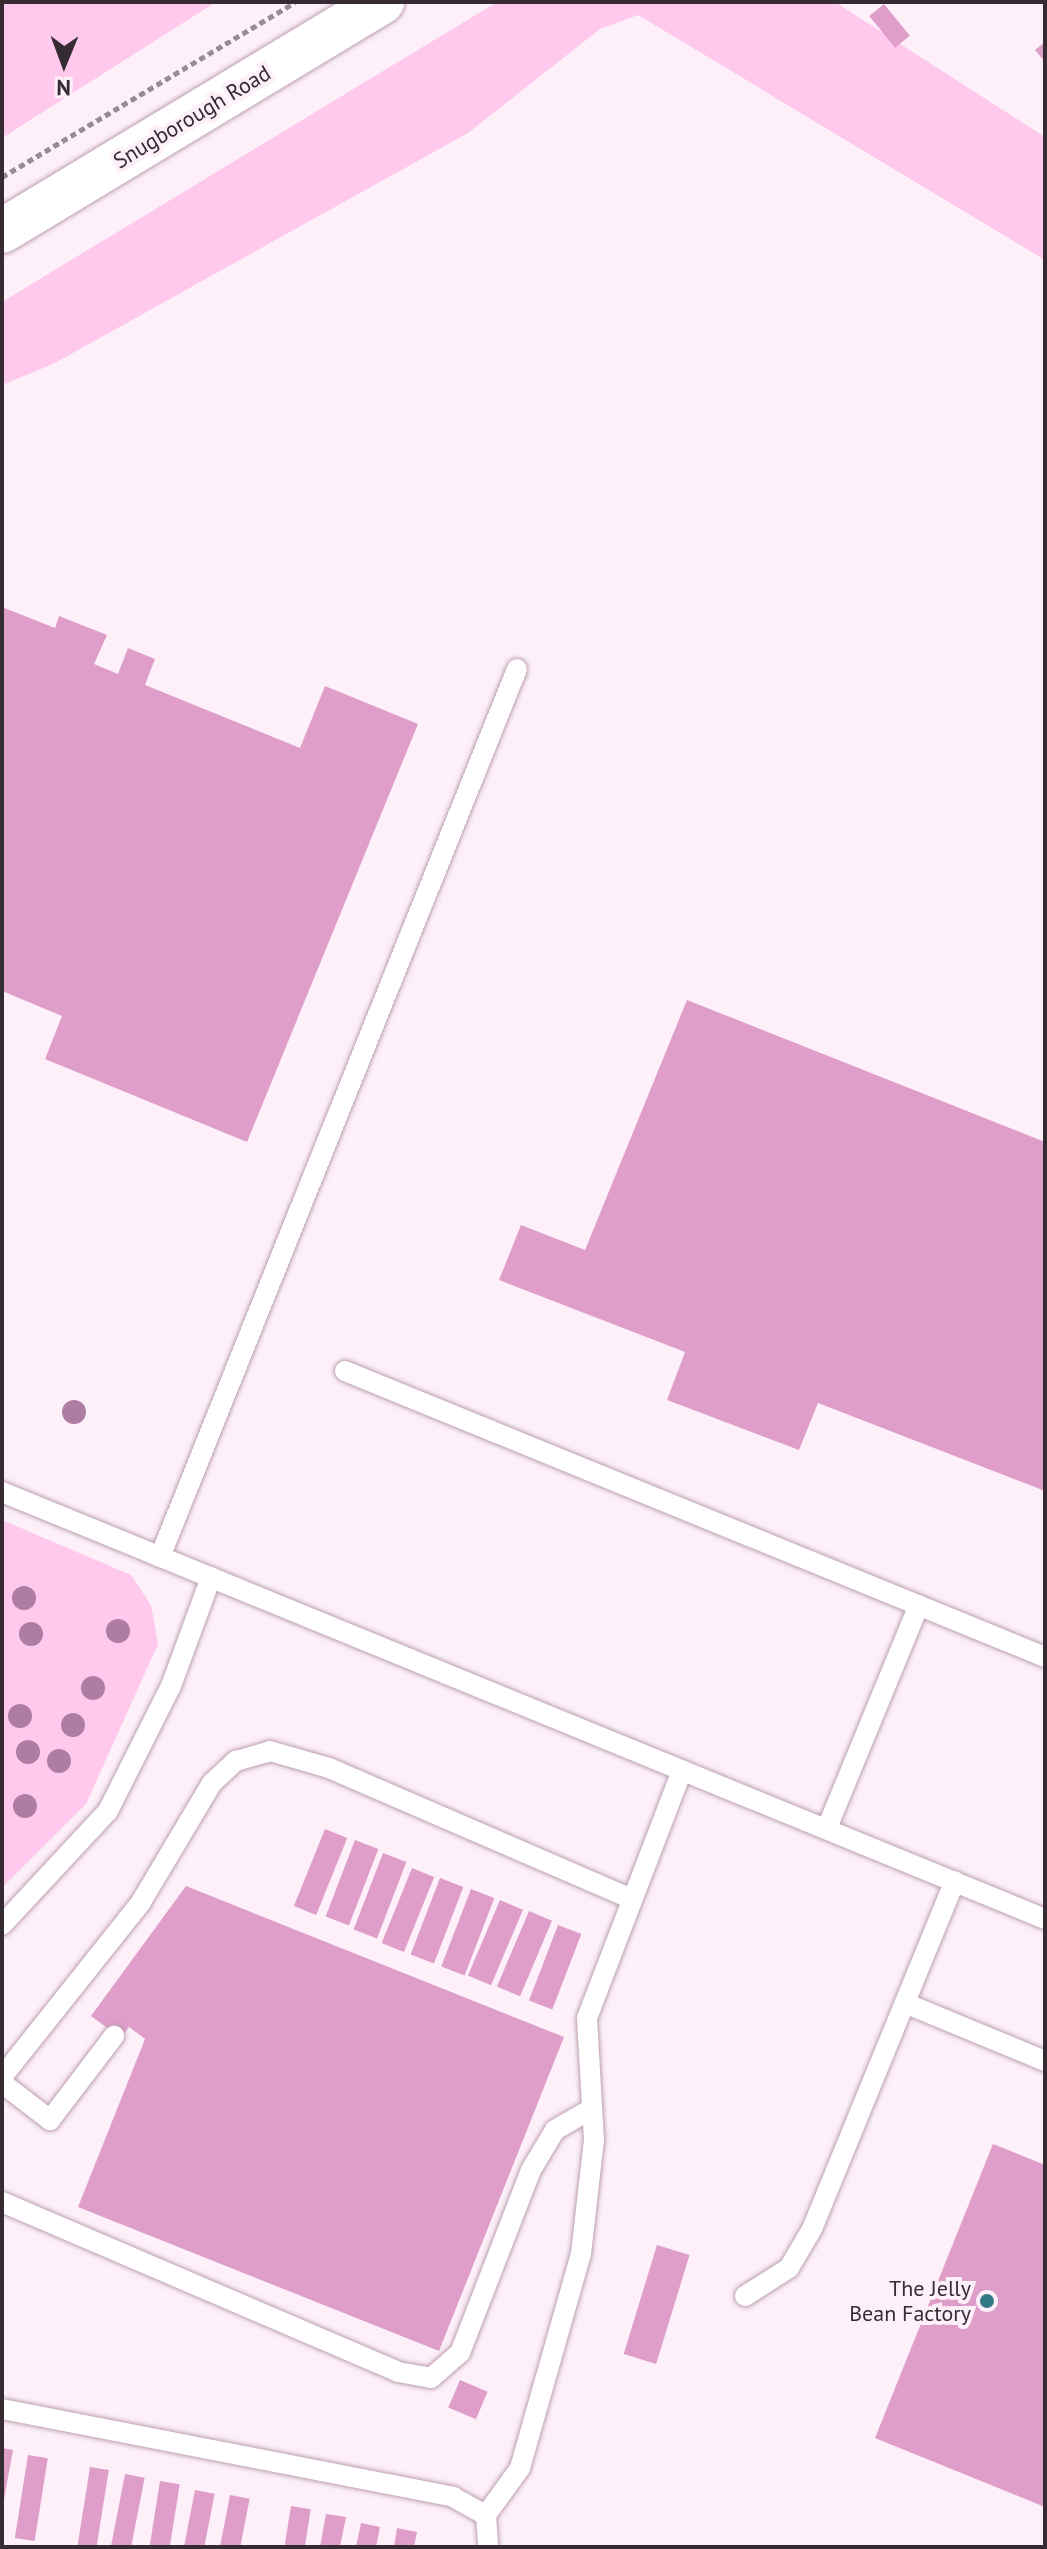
<!DOCTYPE html>
<style>
body{margin:0}
#map{position:relative;width:1047px;height:2549px;overflow:hidden;background:#fdf0f8;font-family:"PT Sans",sans-serif}
div>[style]{position:absolute}
.green>*{inset:0;background:#fec9ec}
.building>*{inset:0;background:#df9dca;transform-origin:0 0}
.path>*{height:5px;margin-top:-2.5px;transform-origin:0;background:repeating-linear-gradient(90deg,#988b93 0 6px,transparent 0 10px)}
.roads{filter:drop-shadow(0 0 2px #bd9fb3) drop-shadow(0 0 2px #bd9fb3)}
.service>*{height:20px;margin:-10px;padding:0 10px;transform-origin:10px;border-radius:10px;background:#fff}
.secondary>*{height:44px;margin:-22px;padding:0 22px;transform-origin:22px;border-radius:22px;background:#fff}
.trees>*{width:24px;height:24px;margin:-12px;border-radius:50%;background:#ae7ea2}
.dots>*{width:22px;height:22px;translate:-50% -50%;box-sizing:border-box;border:4px solid #fdf0f8;border-radius:50%}
span{translate:-50% -50%;white-space:nowrap;text-align:center;line-height:1.15;-webkit-text-stroke:8px #fdf0f8;paint-order:stroke}
.street-label{font-size:22px;color:#372b33}
.poi-label{font-size:22px;color:#372b33}
.right{translate:-100% -50%;text-align:right}
.frame{position:absolute;inset:0;border:4px solid #372b33;pointer-events:none}
.north{position:absolute;left:24px;top:24px;width:80px;height:80px;-webkit-text-stroke:6px #fdf0f8;paint-order:stroke;rotate:181deg;font-size:22px;font-weight:700;line-height:32px;text-align:center;color:#372b33}
.north::after{content:'';display:block;margin:auto;width:28px;height:36px;background:#372b33;clip-path:polygon(50% 0,100% 100%,50% 72%,0 100%)}
</style>
<div id="map">
<div class="green">
<i style="clip-path:polygon(2px 2px,216px 2px,2px 138px)"></i>
<i style="clip-path:polygon(497px 2px,835px 2px,1045px 137px,1045px 260px,638px 15px,600px 29px,468px 133px,53px 364px,2px 385px,2px 302px)"></i>
<i style="clip-path:polygon(2px 1520px,131px 1575px,151px 1605px,158px 1644px,86px 1804px,2px 1888px)"></i>
</div>
<div class="building">
<i style="left:884px;top:4px;width:41px;height:19px;rotate:51deg"></i>
<i style="clip-path:polygon(1045px 42px,1045px 62px,1035px 50px)"></i>
<i style="clip-path:polygon(2px 607px,55px 628px,59px 616px,107px 635px,94px 664px,118px 674px,128px 648px,155px 659px,145px 685px,300px 748px,325px 686px,418px 724px,247px 1142px,45px 1059px,62px 1016px,2px 991px)"></i>
<i style="clip-path:polygon(687px 1000px,1045px 1142px,1045px 1491px,818px 1403px,799px 1450px,667px 1400px,685px 1352px,499px 1280px,521px 1225px,585px 1250px)"></i>
<i style="left:325px;top:1829px;width:24px;height:83px;rotate:22deg"></i>
<i style="left:355px;top:1840px;width:25px;height:82px;rotate:21deg"></i>
<i style="left:383px;top:1853px;width:25px;height:82px;rotate:21deg"></i>
<i style="left:412px;top:1868px;width:24px;height:81px;rotate:22deg"></i>
<i style="left:440px;top:1878px;width:25px;height:82px;rotate:21deg"></i>
<i style="clip-path:polygon(186px 1886px,564px 2037px,439px 2351px,78px 2207px,145px 2039px,129px 2027px,121px 2038px,91px 2016px)"></i>
<i style="left:471px;top:1889px;width:25px;height:83px;rotate:21deg"></i>
<i style="left:500px;top:1900px;width:25px;height:82px;rotate:23deg"></i>
<i style="left:529px;top:1911px;width:25px;height:82px;rotate:23deg"></i>
<i style="left:558px;top:1925px;width:25px;height:81px;rotate:21deg"></i>
<i style="clip-path:polygon(993px 2144px,1045px 2165px,1045px 2507px,875px 2438px)"></i>
<i style="left:657px;top:2245px;width:34px;height:114px;rotate:17deg"></i>
<i style="left:460px;top:2380px;width:30px;height:30px;rotate:23deg"></i>
<i style="clip-path:polygon(2px 2448px,13px 2450px,4px 2499px,2px 2499px)"></i>
<i style="left:28px;top:2455px;width:20px;height:84px;rotate:9deg"></i>
<i style="left:90px;top:2467px;width:19px;height:82px;rotate:9deg"></i>
<i style="left:125px;top:2474px;width:20px;height:74px;rotate:11deg"></i>
<i style="left:160px;top:2481px;width:20px;height:67px;rotate:9deg"></i>
<i style="left:195px;top:2490px;width:20px;height:58px;rotate:11deg"></i>
<i style="left:230px;top:2495px;width:20px;height:53px;rotate:11deg"></i>
<i style="left:291px;top:2506px;width:20px;height:42px;rotate:9deg"></i>
<i style="clip-path:polygon(326px 2514px,346px 2517px,340px 2547px,320px 2547px)"></i>
<i style="clip-path:polygon(361px 2523px,380px 2527px,376px 2547px,356px 2547px)"></i>
<i style="clip-path:polygon(397px 2528px,417px 2532px,414px 2547px,394px 2547px)"></i>
</div>
<div class="path">
<i style="left:2px;top:177px;width:341px;rotate:-30.8deg"></i>
</div>
<div class="roads">
<div class="service">
<i style="left:345px;top:1371px;width:756px;rotate:22.22deg"></i>
<i style="left:2px;top:1492px;width:1127px;rotate:22.26deg"></i>
<i style="left:160px;top:1557px;width:957px;rotate:-68.1deg"></i>
<i style="left:827px;top:1828px;width:241px;rotate:-67.6deg"></i>
<i style="left:2px;top:1925px;width:156px;rotate:-47.1deg"></i>
<i style="left:108px;top:1811px;width:140px;rotate:-63.3deg"></i>
<i style="left:171px;top:1686px;width:116px;rotate:-69.8deg"></i>
<i style="left:905px;top:2003px;width:152px;rotate:22.5deg"></i>
<i style="left:2px;top:2077px;width:223px;rotate:-51.5deg"></i>
<i style="left:141px;top:1902px;width:139px;rotate:-59.2deg"></i>
<i style="left:212px;top:1783px;width:33px;rotate:-43deg"></i>
<i style="left:236px;top:1761px;width:35px;rotate:-16deg"></i>
<i style="left:270px;top:1751px;width:61px;rotate:16.1deg"></i>
<i style="left:329px;top:1768px;width:329px;rotate:23.4deg"></i>
<i style="left:2px;top:2083px;width:61px;rotate:37.6deg"></i>
<i style="left:50px;top:2120px;width:106px;rotate:-52.7deg"></i>
<i style="left:2px;top:2202px;width:431px;rotate:23.2deg"></i>
<i style="left:398px;top:2372px;width:34px;rotate:10deg"></i>
<i style="left:431px;top:2378px;width:38px;rotate:-41deg"></i>
<i style="left:460px;top:2353px;width:196px;rotate:-68.8deg"></i>
<i style="left:531px;top:2170px;width:47px;rotate:-59deg"></i>
<i style="left:555px;top:2130px;width:42px;rotate:-30.3deg"></i>
<i style="left:745px;top:2296px;width:52px;rotate:-32.5deg"></i>
<i style="left:789px;top:2268px;width:45px;rotate:-59.5deg"></i>
<i style="left:812px;top:2229px;width:376px;rotate:-67.7deg"></i>
<i style="left:2px;top:2409px;width:460px;rotate:11deg"></i>
<i style="left:453px;top:2497px;width:38px;rotate:29deg"></i>
<i style="left:486px;top:2515px;width:32px;rotate:86deg"></i>
<i style="left:486px;top:2515px;width:58px;rotate:-54.1deg"></i>
<i style="left:520px;top:2468px;width:223px;rotate:-74.1deg"></i>
<i style="left:581px;top:2254px;width:115px;rotate:-83.5deg"></i>
<i style="left:594px;top:2140px;width:122px;rotate:-93.3deg"></i>
<i style="left:587px;top:2018px;width:265px;rotate:-69deg"></i>
</div>
<div class="secondary">
<i style="left:2px;top:231px;width:444px;rotate:-31.1deg"></i>
</div>
</div>
<div class="trees">
<i style="left:74px;top:1412px"></i>
<i style="left:24px;top:1598px"></i>
<i style="left:118px;top:1631px"></i>
<i style="left:31px;top:1634px"></i>
<i style="left:93px;top:1688px"></i>
<i style="left:20px;top:1716px"></i>
<i style="left:73px;top:1725px"></i>
<i style="left:28px;top:1752px"></i>
<i style="left:59px;top:1761px"></i>
<i style="left:25px;top:1806px"></i>
</div>
<div class="dots">
<i style="left:987px;top:2301px;background:#337985"></i>
</div>
<div class="street-label">
<span style="left:192px;top:117px;rotate:-31deg">Snugborough Road</span>
</div>
<div class="poi-label">
<span class="right" style="left:971px;top:2301px">The Jelly<br>Bean Factory</span>
</div>
<div class="frame"></div>
<div class="north">N</div>
</div>
